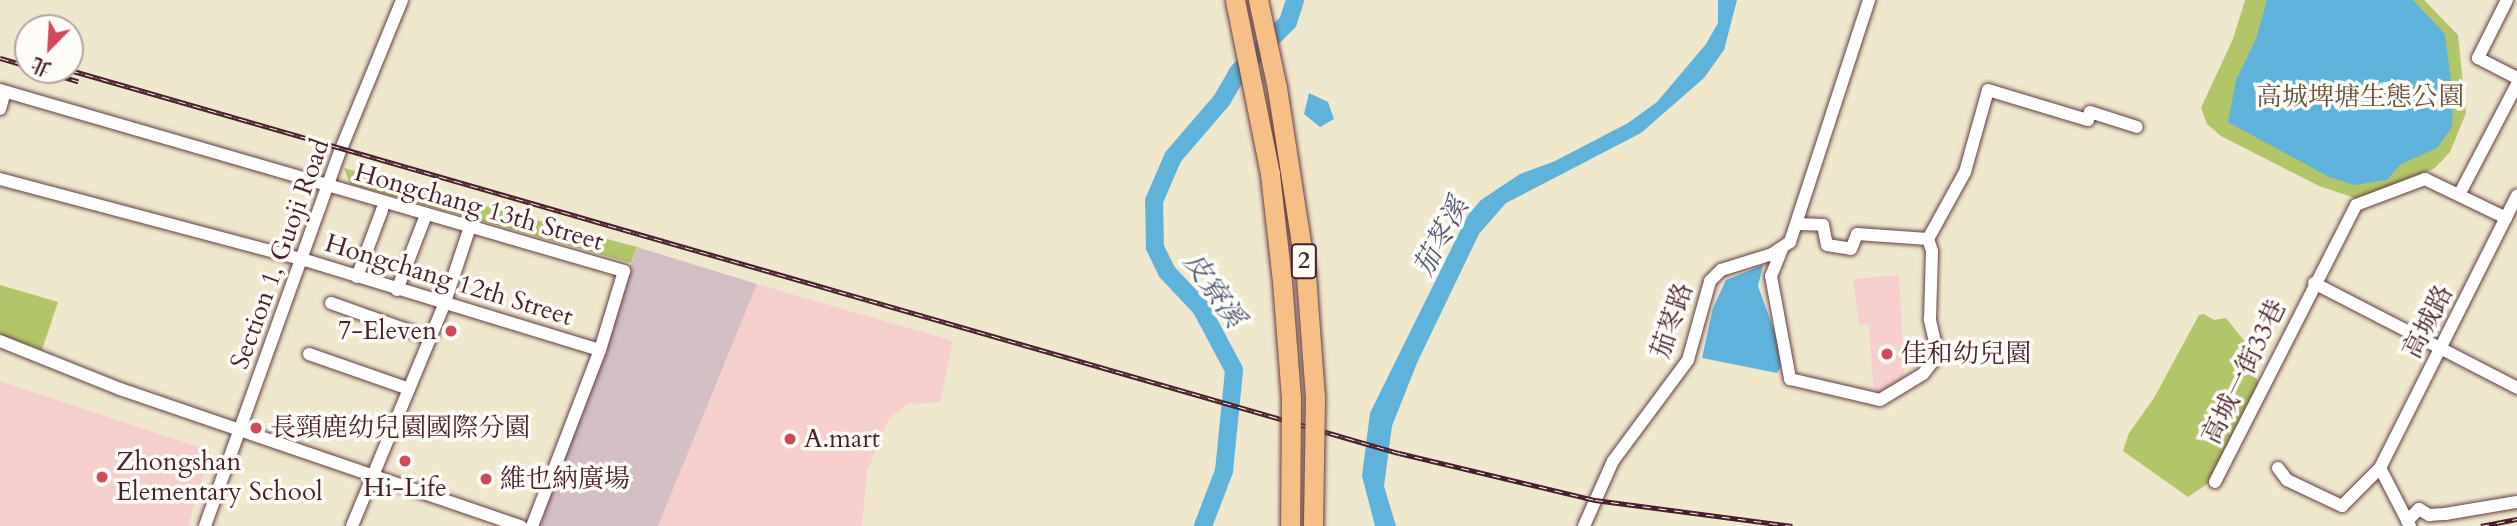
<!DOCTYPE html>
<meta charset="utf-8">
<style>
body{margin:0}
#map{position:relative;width:2517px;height:526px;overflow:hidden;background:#f0e8cd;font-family:Cardo,"Noto Serif TC",serif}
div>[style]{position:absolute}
.built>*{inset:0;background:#f7d0cd}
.industrial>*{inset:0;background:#d2bec3}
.green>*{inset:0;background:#b3c569}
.water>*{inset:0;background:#5fb3db}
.river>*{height:18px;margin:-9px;padding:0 9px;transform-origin:9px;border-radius:9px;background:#5fb3db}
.roads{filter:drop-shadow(0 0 2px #633d43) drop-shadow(0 0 2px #633d43)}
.minor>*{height:12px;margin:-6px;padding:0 6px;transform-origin:6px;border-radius:6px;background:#fff}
.rail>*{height:5px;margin-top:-2.5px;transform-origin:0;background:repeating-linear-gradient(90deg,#fdfcf7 0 8px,#4a1f2b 0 16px);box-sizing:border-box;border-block:2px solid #4a1f2b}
.bridges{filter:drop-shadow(0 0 2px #633d43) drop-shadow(0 0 2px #633d43)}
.highway-bridge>*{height:19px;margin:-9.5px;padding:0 9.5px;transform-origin:9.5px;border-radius:9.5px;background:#f5bf86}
.dots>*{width:19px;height:19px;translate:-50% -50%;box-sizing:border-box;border:4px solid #fdfcf7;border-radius:50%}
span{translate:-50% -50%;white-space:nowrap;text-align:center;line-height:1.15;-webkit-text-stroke:7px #fdfcf7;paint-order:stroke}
.shield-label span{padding:2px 5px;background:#fdfcf7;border:2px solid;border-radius:5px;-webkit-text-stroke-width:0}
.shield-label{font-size:24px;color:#4a1f2b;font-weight:700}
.park-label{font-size:26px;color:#6a513e}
.street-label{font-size:26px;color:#4a1f2b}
.poi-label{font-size:26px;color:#4a1f2b}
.right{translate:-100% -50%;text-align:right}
.left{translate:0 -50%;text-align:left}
.water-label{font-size:28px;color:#525a71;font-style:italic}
.north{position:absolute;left:14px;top:14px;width:70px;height:70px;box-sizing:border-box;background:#fdfcf7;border:2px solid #b5a4a5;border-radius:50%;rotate:204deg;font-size:19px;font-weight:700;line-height:28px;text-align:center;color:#4a1f2b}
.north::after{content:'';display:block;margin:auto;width:24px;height:32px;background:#d1495b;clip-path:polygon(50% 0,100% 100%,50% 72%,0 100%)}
</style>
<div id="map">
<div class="built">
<i style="clip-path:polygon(1899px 275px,1905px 382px,1874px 395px,1869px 325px,1859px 325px,1853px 279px)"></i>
<i style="clip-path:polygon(757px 284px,953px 341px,940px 402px,908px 404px,889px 418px,867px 472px,862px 526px,658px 526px)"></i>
<i style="clip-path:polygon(0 381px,211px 451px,188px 526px,0 526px)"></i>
</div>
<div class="industrial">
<i style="clip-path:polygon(637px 247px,757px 284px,658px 526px,540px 526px)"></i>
</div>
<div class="green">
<i style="clip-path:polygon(2245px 0,2424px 0,2458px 35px,2466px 113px,2450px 152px,2435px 168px,2384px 192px,2355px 198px,2319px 186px,2221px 136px,2207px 124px,2201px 108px,2233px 39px)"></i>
<i style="clip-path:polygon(344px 168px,637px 247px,631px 263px,350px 184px)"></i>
<i style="clip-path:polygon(0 285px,58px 302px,42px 350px,0 335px)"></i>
<i style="clip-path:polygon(2204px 314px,2214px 320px,2226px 318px,2246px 343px,2258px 384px,2210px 482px,2188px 497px,2123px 451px,2129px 433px,2154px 398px,2199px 315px)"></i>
</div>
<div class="water">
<i style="clip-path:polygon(1718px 0,1737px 0,1724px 50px,1704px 78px,1641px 133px,1506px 203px,1479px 234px,1417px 363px,1392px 426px,1384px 486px,1396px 526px,1375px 526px,1362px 476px,1370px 413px,1468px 215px,1481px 200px,1520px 174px,1555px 161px,1628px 123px,1657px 102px,1706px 44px,1718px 23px)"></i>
<i style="clip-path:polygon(2267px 0,2413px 0,2445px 34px,2453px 95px,2452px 127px,2437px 148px,2401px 164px,2387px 180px,2354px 185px,2329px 177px,2228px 122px,2236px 80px,2256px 39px)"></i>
<i style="clip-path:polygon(1309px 93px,1328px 102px,1334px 119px,1320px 127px,1304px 114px)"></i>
<i style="clip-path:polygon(1763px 265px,1758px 286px,1785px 361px,1777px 373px,1702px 358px,1713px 308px,1726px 280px)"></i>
</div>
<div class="river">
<i style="left:1203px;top:526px;width:59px;rotate:-69.1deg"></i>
<i style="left:1224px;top:471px;width:101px;rotate:-84.3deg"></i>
<i style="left:1234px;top:370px;width:70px;rotate:-118deg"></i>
<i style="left:1201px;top:308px;width:50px;rotate:-133.4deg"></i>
<i style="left:1167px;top:272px;width:28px;rotate:-116deg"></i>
<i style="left:1155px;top:247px;width:46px;rotate:-91.2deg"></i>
<i style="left:1154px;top:201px;width:48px;rotate:-66.6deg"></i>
<i style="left:1173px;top:157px;width:75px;rotate:-49.3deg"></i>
<i style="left:1222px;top:100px;width:32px;rotate:-60deg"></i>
<i style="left:1238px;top:72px;width:71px;rotate:-45deg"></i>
<i style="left:1288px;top:22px;width:23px;rotate:-72deg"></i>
</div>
<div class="roads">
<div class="minor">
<i style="left:2507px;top:0;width:65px;rotate:116.6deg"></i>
<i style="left:2478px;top:58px;width:44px;rotate:27.1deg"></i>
<i style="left:0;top:90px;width:650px;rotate:16.18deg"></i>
<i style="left:624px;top:271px;width:83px;rotate:106.9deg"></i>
<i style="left:600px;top:350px;width:189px;rotate:111.1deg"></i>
<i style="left:0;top:109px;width:18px;rotate:-74deg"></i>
<i style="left:0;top:179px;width:316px;rotate:14.9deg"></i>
<i style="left:305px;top:260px;width:308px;rotate:17deg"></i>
<i style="left:2459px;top:195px;width:125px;rotate:-62.4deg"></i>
<i style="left:1798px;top:224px;width:25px;rotate:2deg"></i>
<i style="left:1823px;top:225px;width:20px;rotate:79deg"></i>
<i style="left:1827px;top:245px;width:24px;rotate:9deg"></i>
<i style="left:1851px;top:249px;width:16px;rotate:-68deg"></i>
<i style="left:1857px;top:234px;width:71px;rotate:4deg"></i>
<i style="left:1928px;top:239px;width:77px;rotate:-61.1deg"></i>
<i style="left:1965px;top:172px;width:85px;rotate:-74.3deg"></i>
<i style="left:1988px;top:90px;width:104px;rotate:16.7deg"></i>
<i style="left:2088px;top:120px;width:8px;rotate:-76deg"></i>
<i style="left:2090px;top:112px;width:49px;rotate:17.7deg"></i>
<i style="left:1782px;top:249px;width:29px;rotate:112deg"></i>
<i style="left:1771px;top:276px;width:105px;rotate:79.5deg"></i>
<i style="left:1790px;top:379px;width:92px;rotate:13.1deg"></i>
<i style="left:1880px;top:400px;width:50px;rotate:-31.2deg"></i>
<i style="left:1923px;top:374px;width:24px;rotate:-52deg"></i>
<i style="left:1938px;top:355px;width:37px;rotate:-103deg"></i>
<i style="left:1930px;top:319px;width:68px;rotate:-88.3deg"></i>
<i style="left:1932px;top:251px;width:13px;rotate:-108deg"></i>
<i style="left:357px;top:277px;width:72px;rotate:-69.5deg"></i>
<i style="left:2314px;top:283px;width:229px;rotate:27.3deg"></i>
<i style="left:397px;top:290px;width:80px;rotate:-68.9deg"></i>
<i style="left:331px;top:303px;width:105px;rotate:19.5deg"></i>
<i style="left:0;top:341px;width:129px;rotate:21.8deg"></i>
<i style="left:120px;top:389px;width:424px;rotate:18.9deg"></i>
<i style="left:309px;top:354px;width:106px;rotate:19.3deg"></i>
<i style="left:2278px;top:468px;width:15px;rotate:53deg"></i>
<i style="left:2287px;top:480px;width:61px;rotate:25.3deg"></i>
<i style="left:2342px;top:506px;width:54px;rotate:-45deg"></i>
<i style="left:2215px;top:482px;width:311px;rotate:-63deg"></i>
<i style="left:2356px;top:205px;width:74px;rotate:-20.6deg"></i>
<i style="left:2425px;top:179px;width:90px;rotate:25.7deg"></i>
<i style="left:2407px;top:521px;width:17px;rotate:-45deg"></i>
<i style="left:2419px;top:509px;width:12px;rotate:31deg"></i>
<i style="left:2429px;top:515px;width:16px;rotate:-4deg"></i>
<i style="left:2445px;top:514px;width:73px;rotate:-9.5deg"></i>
<i style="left:205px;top:526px;width:401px;rotate:-70.2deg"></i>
<i style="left:341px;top:149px;width:161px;rotate:-67.7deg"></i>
<i style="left:352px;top:526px;width:239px;rotate:-67.4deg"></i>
<i style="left:444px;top:305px;width:82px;rotate:-71.6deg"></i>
<i style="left:1584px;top:526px;width:71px;rotate:-66deg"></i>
<i style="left:1613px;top:461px;width:126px;rotate:-53.4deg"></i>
<i style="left:1688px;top:360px;width:82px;rotate:-74.4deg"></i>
<i style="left:1710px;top:281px;width:16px;rotate:-45deg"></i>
<i style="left:1721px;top:270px;width:53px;rotate:-17.4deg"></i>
<i style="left:1772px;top:254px;width:22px;rotate:-34deg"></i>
<i style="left:1790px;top:242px;width:255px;rotate:-71.9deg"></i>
<i style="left:2410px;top:526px;width:65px;rotate:-117.3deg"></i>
<i style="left:2380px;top:468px;width:305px;rotate:-63.3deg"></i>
</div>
</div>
<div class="rail">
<i style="left:0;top:58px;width:29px;rotate:16deg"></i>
<i style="left:41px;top:70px;width:39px;rotate:17deg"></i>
<i style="left:70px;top:70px;width:1383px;rotate:16.08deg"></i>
<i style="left:1399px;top:453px;width:202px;rotate:13.5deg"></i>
<i style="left:1595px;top:500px;width:199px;rotate:7.5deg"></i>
<i style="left:2481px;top:526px;width:37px;rotate:-11deg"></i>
</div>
<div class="bridges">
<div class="highway-bridge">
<i style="left:1235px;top:0;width:177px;rotate:78.6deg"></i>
<i style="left:1270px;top:174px;width:108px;rotate:83.6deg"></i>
<i style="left:1282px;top:281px;width:116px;rotate:85.6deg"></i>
<i style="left:1291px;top:397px;width:129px;rotate:90.4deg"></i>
<i style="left:1258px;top:0;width:90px;rotate:77.8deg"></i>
<i style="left:1277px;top:88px;width:189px;rotate:81.2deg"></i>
<i style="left:1306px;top:275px;width:122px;rotate:85.8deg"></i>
<i style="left:1315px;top:397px;width:129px;rotate:90.9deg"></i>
</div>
</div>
<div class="dots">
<i style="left:451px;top:331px;background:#d1495b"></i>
<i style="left:1887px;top:354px;background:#d1495b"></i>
<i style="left:256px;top:428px;background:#d1495b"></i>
<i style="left:790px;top:439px;background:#d1495b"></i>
<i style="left:405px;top:461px;background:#d1495b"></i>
<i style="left:102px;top:477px;background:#d1495b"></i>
<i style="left:486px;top:479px;background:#d1495b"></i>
</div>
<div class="shield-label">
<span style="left:1304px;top:261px">2</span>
</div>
<div class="park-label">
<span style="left:2360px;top:97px">高城埤塘生態公園</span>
</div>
<div class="street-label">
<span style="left:479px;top:207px;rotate:16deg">Hongchang 13th Street</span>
<span style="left:280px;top:254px;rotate:-70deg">Section 1, Guoji Road</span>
<span style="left:449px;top:280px;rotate:17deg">Hongchang 12th Street</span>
<span style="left:1672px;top:321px;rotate:-71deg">茄苳路</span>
<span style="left:2428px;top:322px;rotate:-63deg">高城路</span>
<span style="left:2244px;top:372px;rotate:-64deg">高城一街33巷</span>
</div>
<div class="poi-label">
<span class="right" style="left:437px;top:331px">7-Eleven</span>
<span class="left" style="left:1901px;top:354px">佳和幼兒園</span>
<span class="left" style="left:270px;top:428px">長頸鹿幼兒園國際分園</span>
<span class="left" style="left:804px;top:439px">A.mart</span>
<span class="left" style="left:116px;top:477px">Zhongshan<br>Elementary School</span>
<span class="left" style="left:500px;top:479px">維也納廣場</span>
<span style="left:405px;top:488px">Hi-Life</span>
</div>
<div class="water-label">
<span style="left:1441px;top:237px;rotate:-62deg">茄苳溪</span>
<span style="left:1214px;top:290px;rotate:55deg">皮寮溪</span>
</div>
<div class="north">北</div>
</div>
